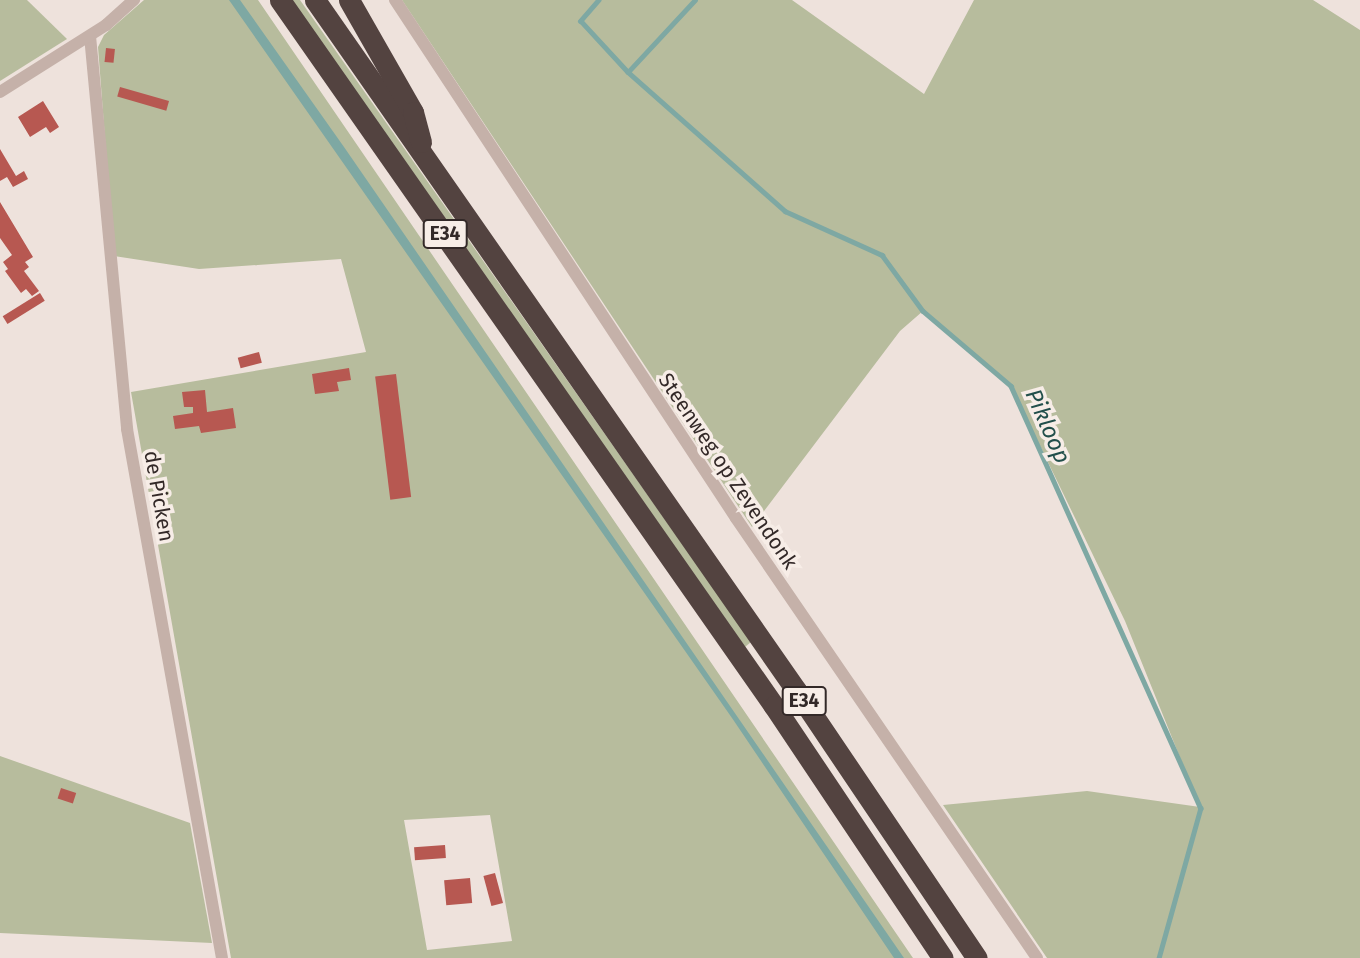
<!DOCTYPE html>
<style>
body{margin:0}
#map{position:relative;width:1360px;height:958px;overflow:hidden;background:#eee2dc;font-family:"Fira Sans",sans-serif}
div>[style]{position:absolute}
.green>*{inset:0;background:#b7bc9d}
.water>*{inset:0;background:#7ea8a3}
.stream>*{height:4.5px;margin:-2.25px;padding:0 2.25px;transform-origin:2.25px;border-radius:2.25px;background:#7ea8a3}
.building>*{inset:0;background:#b75851;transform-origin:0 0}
.street>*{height:12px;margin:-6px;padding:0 6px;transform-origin:6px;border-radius:6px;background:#c5b1a9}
.highway>*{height:21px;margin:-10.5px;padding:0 10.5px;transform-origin:10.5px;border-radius:10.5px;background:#534340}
span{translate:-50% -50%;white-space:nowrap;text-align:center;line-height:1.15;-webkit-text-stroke:7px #f7ede7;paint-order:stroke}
.shield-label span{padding:2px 5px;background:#f7ede7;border:2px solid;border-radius:5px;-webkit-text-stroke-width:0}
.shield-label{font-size:19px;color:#332928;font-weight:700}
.street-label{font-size:21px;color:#332928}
.water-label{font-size:23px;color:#224f4b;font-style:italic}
</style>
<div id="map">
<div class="green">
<i style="clip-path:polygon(0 0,27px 0,67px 39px,0 81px)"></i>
<i style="clip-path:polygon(evenodd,144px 0,258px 0,913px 958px,231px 958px,131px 392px,366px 352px,341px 259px,199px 269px,114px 256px,98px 47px,104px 35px,144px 0,490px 815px,512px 941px,427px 950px,404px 820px,490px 815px)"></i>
<i style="clip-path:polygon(292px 0,300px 0,751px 642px,745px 647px)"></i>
<i style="clip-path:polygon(402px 0,792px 0,924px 94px,974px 0,1313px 0,1360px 30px,1360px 958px,1047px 958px,943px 805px,1087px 791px,1200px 807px,1125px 621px,1011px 386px,923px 311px,900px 331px,752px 527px)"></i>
<i style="clip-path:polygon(0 756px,190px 823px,212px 943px,0 933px)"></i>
</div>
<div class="water">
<i style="clip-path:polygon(229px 0,240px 0,344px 147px,904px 958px,894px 958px,732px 718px)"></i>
</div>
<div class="stream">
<i style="left:599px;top:0;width:28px;rotate:131deg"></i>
<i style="left:581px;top:21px;width:69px;rotate:47.3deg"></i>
<i style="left:628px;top:72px;width:210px;rotate:41.5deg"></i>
<i style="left:785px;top:211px;width:107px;rotate:24.4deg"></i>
<i style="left:882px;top:255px;width:69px;rotate:53.8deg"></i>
<i style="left:923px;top:311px;width:116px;rotate:40.4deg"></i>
<i style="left:1011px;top:386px;width:463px;rotate:65.8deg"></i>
<i style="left:1201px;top:808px;width:156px;rotate:105.6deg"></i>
<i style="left:628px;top:72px;width:98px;rotate:-47.1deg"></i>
</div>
<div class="building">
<i style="left:106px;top:48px;width:9px;height:14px;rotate:6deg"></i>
<i style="left:120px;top:87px;width:51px;height:10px;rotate:16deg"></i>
<i style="clip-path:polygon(43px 101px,59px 127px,50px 133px,46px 127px,30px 137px,18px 117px)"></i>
<i style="clip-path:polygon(0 149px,16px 176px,24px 171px,28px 179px,13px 187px,7px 177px,0 181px)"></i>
<i style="clip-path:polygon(0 202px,33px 257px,25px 262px,29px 267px,24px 271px,39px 291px,32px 296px,26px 289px,21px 293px,5px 271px,8px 269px,3px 262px,12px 255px,0 238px)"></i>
<i style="left:40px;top:293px;width:9px;height:44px;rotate:58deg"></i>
<i style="left:259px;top:352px;width:11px;height:22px;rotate:75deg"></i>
<i style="clip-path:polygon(349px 368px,351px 380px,337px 382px,339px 391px,315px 394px,312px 374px)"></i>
<i style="left:396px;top:374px;width:124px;height:21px;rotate:83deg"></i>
<i style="clip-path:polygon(205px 390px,207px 412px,233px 408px,236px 428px,201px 433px,199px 426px,175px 429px,173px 416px,193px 413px,193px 407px,184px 407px,182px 392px)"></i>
<i style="left:61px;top:788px;width:16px;height:11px;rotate:18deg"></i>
<i style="left:445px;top:845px;width:13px;height:31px;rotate:86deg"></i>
<i style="left:495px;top:873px;width:31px;height:12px;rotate:75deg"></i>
<i style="left:470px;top:878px;width:25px;height:26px;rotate:85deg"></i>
</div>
<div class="street">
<i style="left:395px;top:0;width:620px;rotate:56.64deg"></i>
<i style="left:736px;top:518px;width:533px;rotate:55.62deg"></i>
<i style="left:90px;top:36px;width:395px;rotate:84.6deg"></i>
<i style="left:127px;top:429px;width:537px;rotate:79.82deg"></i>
<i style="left:0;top:92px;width:125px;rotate:-32.3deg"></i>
<i style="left:106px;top:25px;width:38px;rotate:-42deg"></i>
</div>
<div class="highway">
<i style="left:280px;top:0;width:862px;rotate:55.02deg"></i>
<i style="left:774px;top:706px;width:303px;rotate:56.2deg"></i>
<i style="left:315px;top:0;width:841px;rotate:55.12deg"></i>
<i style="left:796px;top:690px;width:323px;rotate:56deg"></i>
<i style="left:349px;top:0;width:129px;rotate:60.3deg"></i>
<i style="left:413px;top:112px;width:31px;rotate:75deg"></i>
</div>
<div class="shield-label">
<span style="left:445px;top:234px">E34</span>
<span style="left:804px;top:701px">E34</span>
</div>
<div class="street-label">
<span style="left:728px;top:471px;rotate:56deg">Steenweg op Zevendonk</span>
<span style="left:159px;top:496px;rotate:80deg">de Picken</span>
</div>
<div class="water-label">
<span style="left:1048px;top:426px;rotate:66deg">Pikloop</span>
</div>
</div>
